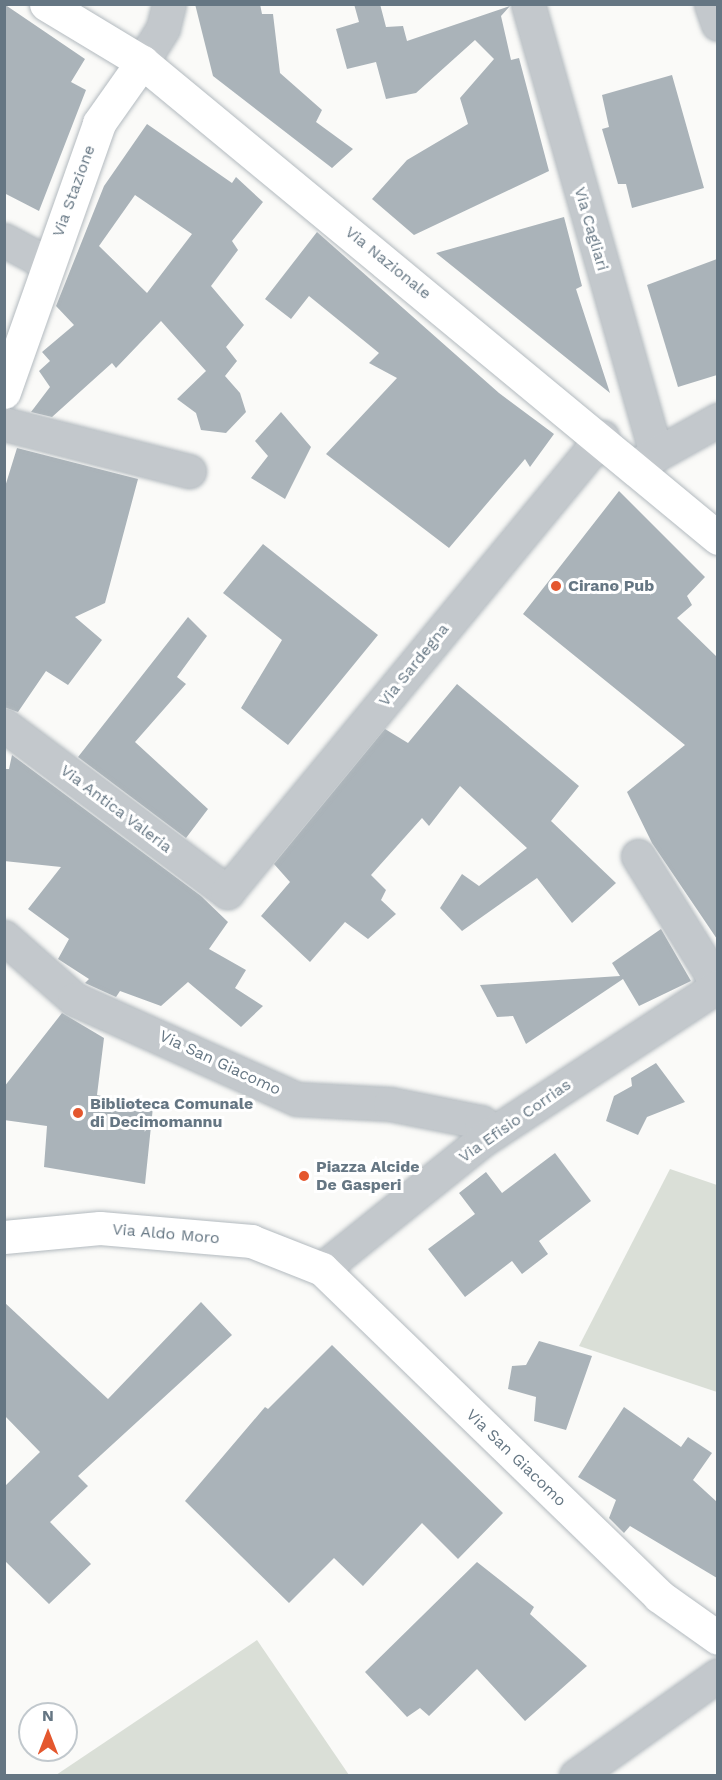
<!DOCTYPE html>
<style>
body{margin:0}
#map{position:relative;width:722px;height:1780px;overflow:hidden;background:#fafaf8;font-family:"Work Sans",sans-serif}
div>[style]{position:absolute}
.green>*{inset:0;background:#dadfd7}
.building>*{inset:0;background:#aab3b9}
.roads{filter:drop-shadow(0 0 2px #b3babf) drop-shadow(0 0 2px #b3babf)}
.street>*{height:33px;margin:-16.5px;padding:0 16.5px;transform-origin:16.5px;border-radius:16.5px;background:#c3c8cc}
.secondary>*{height:33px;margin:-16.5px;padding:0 16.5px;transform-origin:16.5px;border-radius:16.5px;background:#fff}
.dots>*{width:16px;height:16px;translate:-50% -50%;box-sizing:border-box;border:3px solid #fff;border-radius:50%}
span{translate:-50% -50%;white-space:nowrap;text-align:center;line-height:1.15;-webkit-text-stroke:6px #fff;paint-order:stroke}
.street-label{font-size:16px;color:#657683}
.poi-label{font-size:16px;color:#657683;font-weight:700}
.left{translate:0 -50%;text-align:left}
.frame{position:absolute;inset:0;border:6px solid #657683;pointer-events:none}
.north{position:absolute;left:18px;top:1702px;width:60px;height:60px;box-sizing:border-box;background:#fff;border:2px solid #c1c8cd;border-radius:50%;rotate:0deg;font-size:16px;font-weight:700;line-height:24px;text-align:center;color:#657683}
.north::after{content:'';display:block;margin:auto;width:21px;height:27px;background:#e4572e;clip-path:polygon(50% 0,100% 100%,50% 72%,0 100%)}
</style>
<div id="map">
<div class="green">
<i style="clip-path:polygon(670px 1169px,717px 1185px,717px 1392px,579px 1346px)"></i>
<i style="clip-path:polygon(257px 1640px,349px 1775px,56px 1775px)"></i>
</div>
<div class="building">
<i style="clip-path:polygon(4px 4px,85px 59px,71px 82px,86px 90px,39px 211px,4px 193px)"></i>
<i style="clip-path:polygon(195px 4px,260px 4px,262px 14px,273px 14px,280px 73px,322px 110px,316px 122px,353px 149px,332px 168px,213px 76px)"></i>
<i style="clip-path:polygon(354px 4px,380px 4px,386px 27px,403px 26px,407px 41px,510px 6px,501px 16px,511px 60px,519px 58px,549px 171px,414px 235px,372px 199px,407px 160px,468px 124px,460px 98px,494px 59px,475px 40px,416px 93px,386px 99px,376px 62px,347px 69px,336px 29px,359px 22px)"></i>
<i style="clip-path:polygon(672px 75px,704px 188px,632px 208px,626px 184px,618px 184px,602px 129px,609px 127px,602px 95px)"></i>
<i style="clip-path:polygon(evenodd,147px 124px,232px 183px,236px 177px,263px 202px,232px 241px,238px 250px,211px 286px,244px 325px,226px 347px,237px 361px,225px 376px,240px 393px,246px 412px,226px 433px,201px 430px,196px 413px,177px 399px,206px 371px,161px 321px,116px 368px,112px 363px,52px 417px,31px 412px,50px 387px,39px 371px,50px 361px,42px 352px,74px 325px,56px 306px,104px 186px,147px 124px,135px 195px,192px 234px,147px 293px,99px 246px,135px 195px)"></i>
<i style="clip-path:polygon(564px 217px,582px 286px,576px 289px,610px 393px,436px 253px)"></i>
<i style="clip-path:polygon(317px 232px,499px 393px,554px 434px,530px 467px,525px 459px,449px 548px,326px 454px,397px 378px,369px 363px,379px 353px,309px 296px,291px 319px,265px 299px)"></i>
<i style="clip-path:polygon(717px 259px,717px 375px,678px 387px,647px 285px)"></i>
<i style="clip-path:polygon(281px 412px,311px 447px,285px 499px,251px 478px,268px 456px,255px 441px)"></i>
<i style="clip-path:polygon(17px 448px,138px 479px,105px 603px,75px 617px,102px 640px,68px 685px,46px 671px,18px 712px,4px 707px,4px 490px)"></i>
<i style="clip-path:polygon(619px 491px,705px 577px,687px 596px,692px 605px,677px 618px,717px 657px,717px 939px,652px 843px,627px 792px,685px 745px,523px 614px)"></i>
<i style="clip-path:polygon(263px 544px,378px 635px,288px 745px,241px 708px,282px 640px,223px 593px)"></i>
<i style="clip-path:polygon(188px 617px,207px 636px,177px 677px,186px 684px,135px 742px,208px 809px,186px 838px,78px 757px)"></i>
<i style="clip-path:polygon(457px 684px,579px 786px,551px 821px,616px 883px,572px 923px,537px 878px,462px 931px,440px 908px,462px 874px,479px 886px,527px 848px,460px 786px,429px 826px,422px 818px,371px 875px,386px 890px,381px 900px,396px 914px,368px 939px,345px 922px,310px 962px,261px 916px,290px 882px,274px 864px,385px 729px,408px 743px)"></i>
<i style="clip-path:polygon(12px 755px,201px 896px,228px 922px,209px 949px,246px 970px,235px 988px,263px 1006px,241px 1027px,188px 982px,161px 1006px,120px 991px,116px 997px,85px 983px,89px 979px,58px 959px,69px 939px,28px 909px,61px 867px,4px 861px,4px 769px,9px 769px)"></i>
<i style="clip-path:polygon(661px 929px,691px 981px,639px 1006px,623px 979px,526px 1044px,513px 1016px,497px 1017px,480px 985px,620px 976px,612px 963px)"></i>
<i style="clip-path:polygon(62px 1013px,104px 1038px,97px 1095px,153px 1107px,145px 1184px,44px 1167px,47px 1126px,4px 1120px,4px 1087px)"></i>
<i style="clip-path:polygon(656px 1063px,685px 1102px,647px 1117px,638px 1135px,606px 1121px,614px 1096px,632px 1086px,631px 1078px)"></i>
<i style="clip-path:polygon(555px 1153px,591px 1201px,539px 1241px,548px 1254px,522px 1274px,512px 1261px,465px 1297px,428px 1249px,475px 1214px,459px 1193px,486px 1172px,502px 1193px)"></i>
<i style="clip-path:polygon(4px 1302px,108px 1399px,201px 1302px,232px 1335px,78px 1476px,88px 1486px,50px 1522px,91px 1564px,49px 1604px,4px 1560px,4px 1487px,40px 1452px,4px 1415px)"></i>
<i style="clip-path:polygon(539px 1341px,592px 1356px,566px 1430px,534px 1421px,536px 1397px,508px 1389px,512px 1366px,526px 1365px)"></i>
<i style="clip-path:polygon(332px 1345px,503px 1513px,458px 1559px,422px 1523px,363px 1586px,334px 1558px,289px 1603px,185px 1501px,265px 1407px,268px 1409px)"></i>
<i style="clip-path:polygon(624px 1407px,681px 1447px,688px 1437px,712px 1453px,693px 1480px,717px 1502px,717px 1578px,630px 1526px,624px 1533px,609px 1518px,616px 1500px,578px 1477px)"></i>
<i style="clip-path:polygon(477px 1562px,534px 1607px,530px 1614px,587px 1666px,525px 1721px,477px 1669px,429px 1716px,420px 1708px,407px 1717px,365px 1672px)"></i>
</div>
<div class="roads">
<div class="street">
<i style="left:528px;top:4px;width:468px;rotate:74.1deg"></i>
<i style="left:711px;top:4px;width:21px;rotate:71deg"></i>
<i style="left:142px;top:62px;width:40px;rotate:-58deg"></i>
<i style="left:163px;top:28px;width:25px;rotate:-76deg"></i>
<i style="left:4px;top:240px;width:49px;rotate:28.1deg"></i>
<i style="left:4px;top:424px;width:191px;rotate:14.3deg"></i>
<i style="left:637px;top:465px;width:93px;rotate:-29.1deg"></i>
<i style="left:4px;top:725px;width:279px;rotate:36.8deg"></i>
<i style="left:227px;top:892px;width:590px;rotate:-50.51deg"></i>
<i style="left:638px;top:856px;width:152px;rotate:58.2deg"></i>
<i style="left:4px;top:937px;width:94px;rotate:41.5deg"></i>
<i style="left:74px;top:999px;width:244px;rotate:24.2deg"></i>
<i style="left:297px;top:1099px;width:93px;rotate:3.1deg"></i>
<i style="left:390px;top:1104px;width:93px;rotate:11.2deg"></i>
<i style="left:481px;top:1122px;width:17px;rotate:36deg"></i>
<i style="left:322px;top:1269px;width:204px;rotate:-38.8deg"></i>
<i style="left:481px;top:1141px;width:283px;rotate:-33.2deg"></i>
<i style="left:576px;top:1776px;width:174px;rotate:-35.4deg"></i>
</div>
<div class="secondary">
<i style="left:46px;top:4px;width:112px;rotate:31.1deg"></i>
<i style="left:142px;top:62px;width:747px;rotate:39.57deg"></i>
<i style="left:4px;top:392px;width:285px;rotate:-70.5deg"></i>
<i style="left:99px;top:123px;width:75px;rotate:-54.8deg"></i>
<i style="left:4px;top:1237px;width:96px;rotate:-5.4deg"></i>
<i style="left:100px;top:1228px;width:152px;rotate:4.9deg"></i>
<i style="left:251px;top:1241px;width:76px;rotate:21.5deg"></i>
<i style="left:322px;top:1269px;width:470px;rotate:44.1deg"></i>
<i style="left:659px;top:1596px;width:72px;rotate:35.4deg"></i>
</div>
</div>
<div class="dots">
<i style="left:556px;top:586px;background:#e4572e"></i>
<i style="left:78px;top:1113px;background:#e4572e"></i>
<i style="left:304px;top:1176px;background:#e4572e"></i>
</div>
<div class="street-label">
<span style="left:74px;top:191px;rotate:-70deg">Via Stazione</span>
<span style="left:591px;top:229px;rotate:74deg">Via Cagliari</span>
<span style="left:388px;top:263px;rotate:39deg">Via Nazionale</span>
<span style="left:414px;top:665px;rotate:-51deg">Via Sardegna</span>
<span style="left:116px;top:809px;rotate:37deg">Via Antica Valeria</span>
<span style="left:220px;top:1063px;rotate:25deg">Via San Giacomo</span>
<span style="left:515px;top:1121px;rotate:-35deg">Via Efisio Corrias</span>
<span style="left:166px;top:1234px;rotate:5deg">Via Aldo Moro</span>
<span style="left:516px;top:1458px;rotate:44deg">Via San Giacomo</span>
</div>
<div class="poi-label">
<span class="left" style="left:568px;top:586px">Cirano Pub</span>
<span class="left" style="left:90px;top:1113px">Biblioteca Comunale<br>di Decimomannu</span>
<span class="left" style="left:316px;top:1176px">Piazza Alcide<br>De Gasperi</span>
</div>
<div class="frame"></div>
<div class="north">N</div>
</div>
